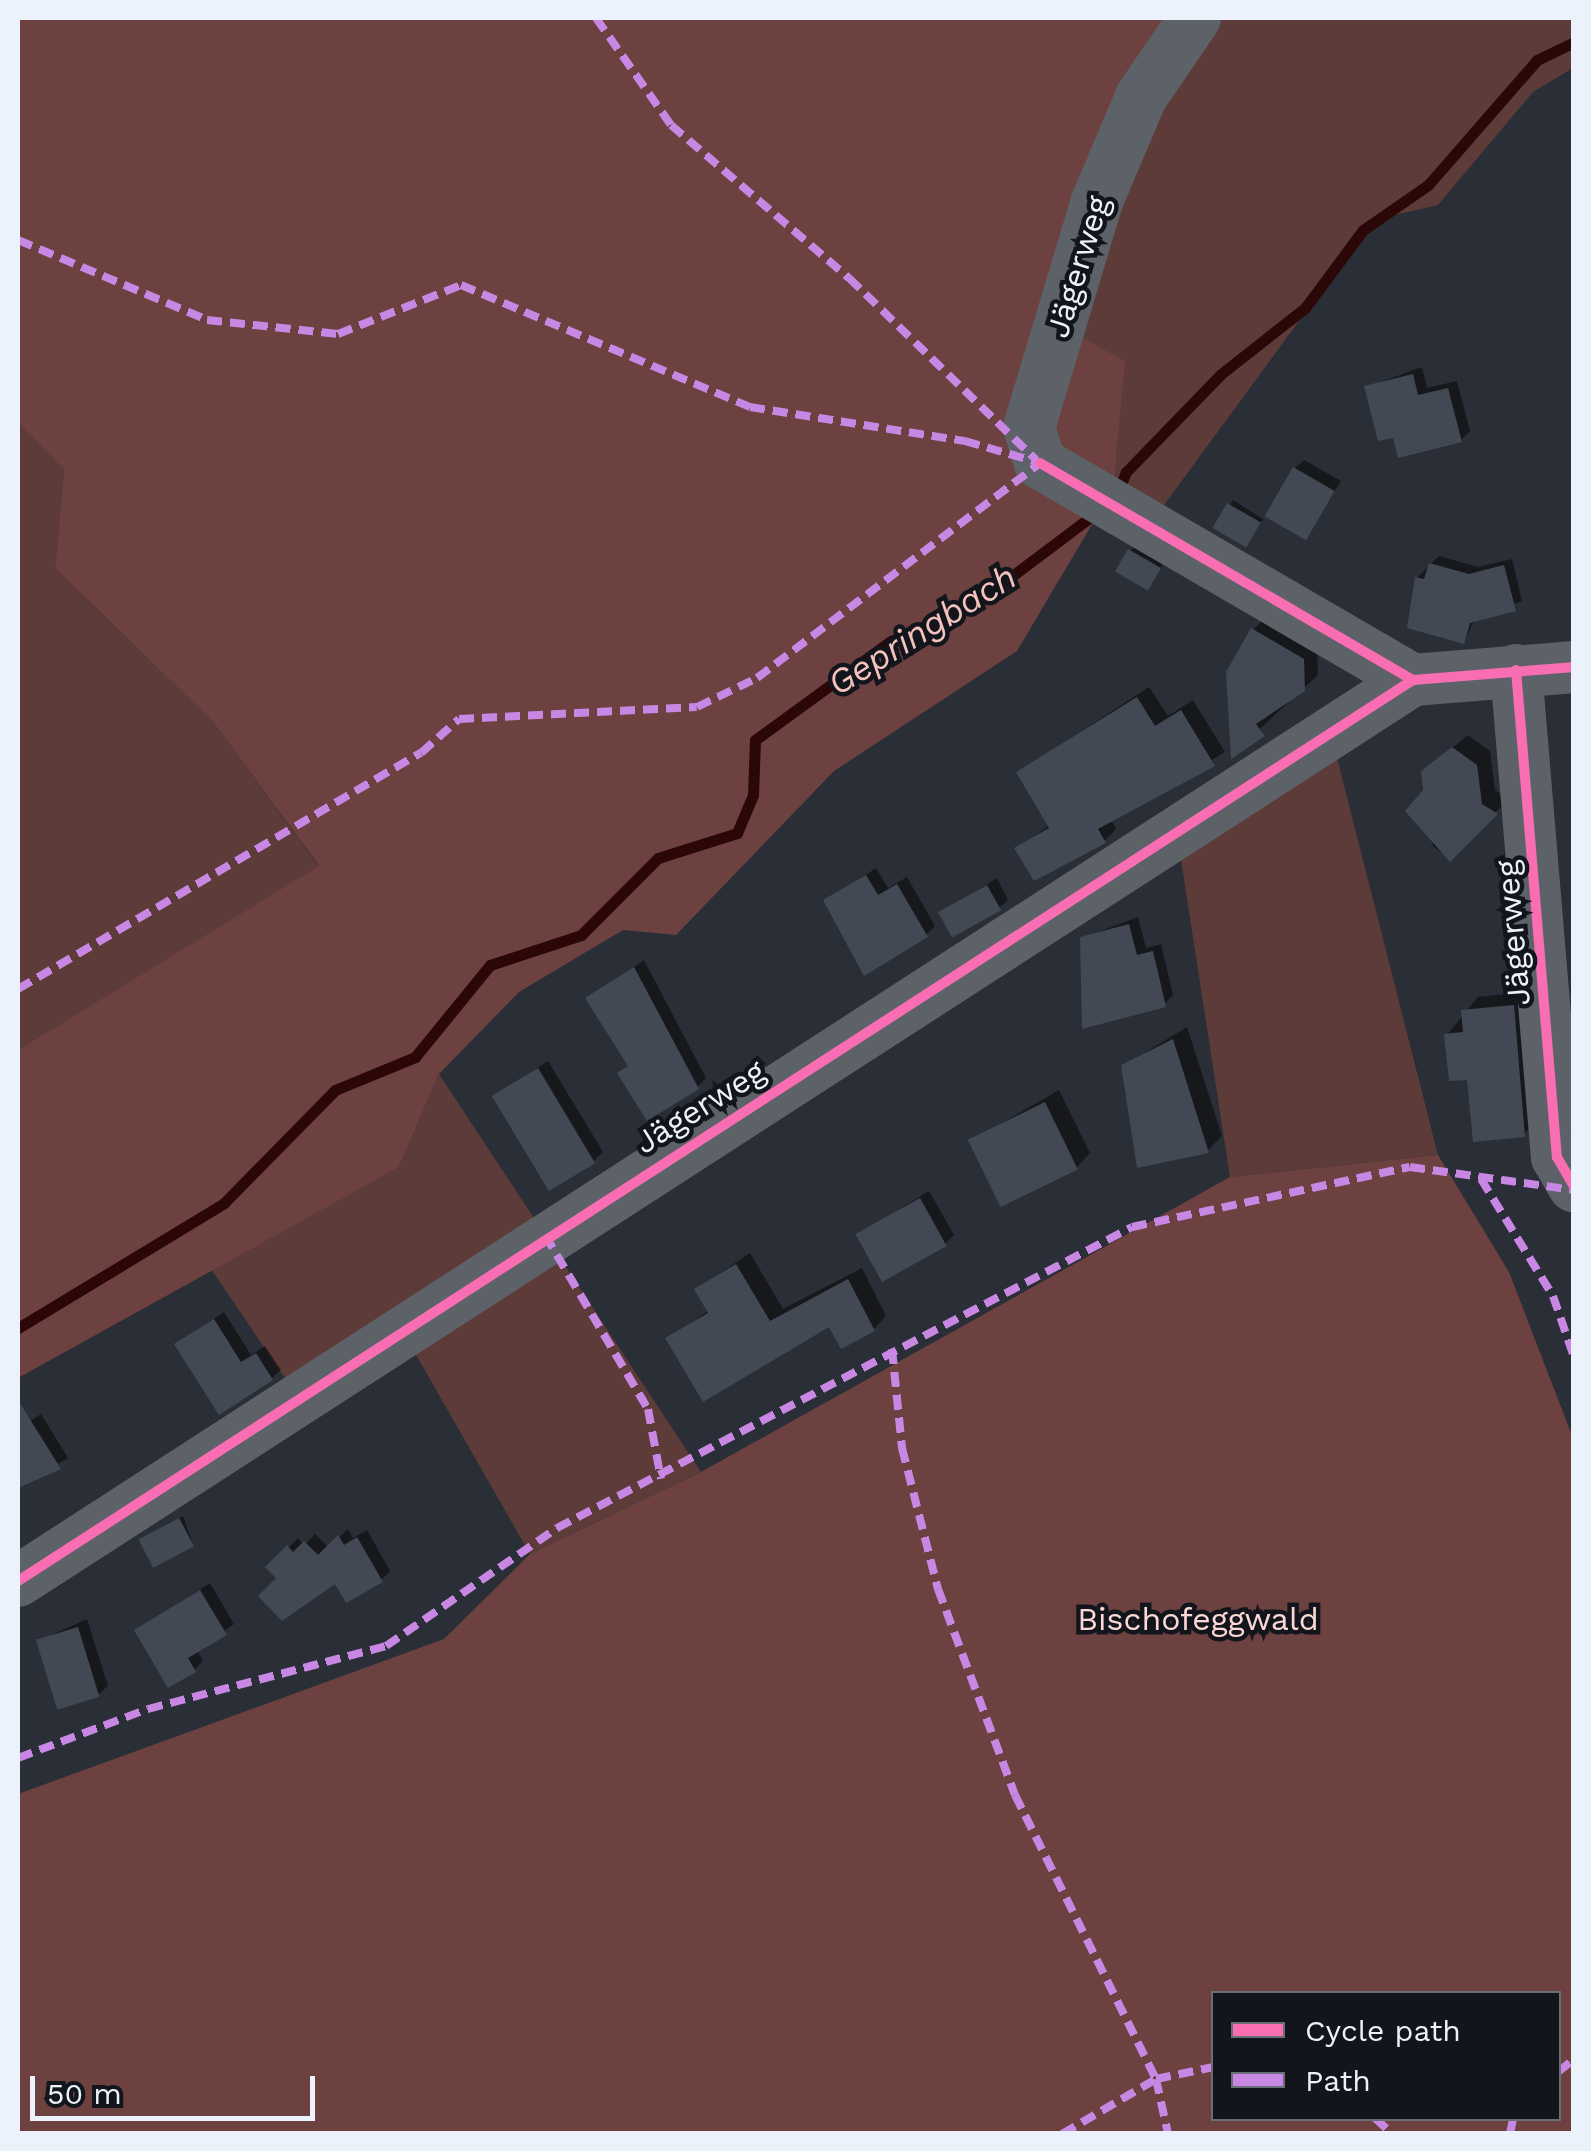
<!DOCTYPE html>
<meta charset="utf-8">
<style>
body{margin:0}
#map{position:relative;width:1591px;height:2151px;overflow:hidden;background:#2a2e36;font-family:"Work Sans",sans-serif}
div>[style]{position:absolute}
.green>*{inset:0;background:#5d3b39}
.forest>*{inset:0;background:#6c4140}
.shadow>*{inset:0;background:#0007}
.stream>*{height:11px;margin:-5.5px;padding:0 5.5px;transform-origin:5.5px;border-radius:5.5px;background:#2c0708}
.building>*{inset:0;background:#434954;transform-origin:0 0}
.minor>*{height:52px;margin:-26px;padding:0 26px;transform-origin:26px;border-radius:26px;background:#5d6268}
.quiet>*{height:8px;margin-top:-4px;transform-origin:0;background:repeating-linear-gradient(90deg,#c787e3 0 15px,transparent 0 23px)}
.cycleway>*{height:10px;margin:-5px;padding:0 5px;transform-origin:5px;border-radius:5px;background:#f96db3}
span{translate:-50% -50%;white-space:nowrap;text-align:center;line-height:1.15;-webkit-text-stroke:9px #12161c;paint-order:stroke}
.street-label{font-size:32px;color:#ecf2fb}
.park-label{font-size:32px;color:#fbd8d5}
.water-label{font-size:35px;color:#f4c1bd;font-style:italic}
.frame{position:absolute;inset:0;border:20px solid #ecf2fb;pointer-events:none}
.legend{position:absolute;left:1211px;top:1991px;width:350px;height:130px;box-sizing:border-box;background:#12161c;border:2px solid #696e75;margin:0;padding:12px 18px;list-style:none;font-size:30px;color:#ecf2fb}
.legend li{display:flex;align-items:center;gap:20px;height:50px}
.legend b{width:50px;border:2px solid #696e75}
.scale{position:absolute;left:30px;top:2076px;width:285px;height:45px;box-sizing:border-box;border:5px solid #ecf2fb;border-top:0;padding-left:12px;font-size:30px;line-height:35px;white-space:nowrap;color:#ecf2fb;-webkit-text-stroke:8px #12161c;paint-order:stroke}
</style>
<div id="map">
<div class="green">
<i style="clip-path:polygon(1176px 18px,1573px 18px,1573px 68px,1533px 92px,1438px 205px,1373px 220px,1156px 516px,1113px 489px,1042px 317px)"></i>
<i style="clip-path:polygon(18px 423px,64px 470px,55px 568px,214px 723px,319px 867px,18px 1050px)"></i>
<i style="clip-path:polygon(1335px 750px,1438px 1155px,1230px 1177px,1181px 860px)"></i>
<i style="clip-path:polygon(439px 1074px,701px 1472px,530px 1554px,395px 1318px,291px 1387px,209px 1266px,399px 1167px)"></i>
</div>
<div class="forest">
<i style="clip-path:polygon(18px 18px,1176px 18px,1043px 317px,1125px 361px,1113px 489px,1017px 651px,834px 771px,676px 935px,623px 930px,519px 992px,439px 1074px,399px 1167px,18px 1378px,18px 1050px,319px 866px,214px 723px,55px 568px,64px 470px,18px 423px)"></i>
<i style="clip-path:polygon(evenodd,1438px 1155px,1509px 1272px,1573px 1438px,1573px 2133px,18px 2133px,18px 1794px,444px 1639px,530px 1554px,701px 1472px,1230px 1177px,1438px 1155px,1214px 1994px,1558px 1994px,1558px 2118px,1214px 2118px,1214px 1994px)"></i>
</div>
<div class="shadow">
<i style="clip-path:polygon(1422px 367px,1427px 388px,1457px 381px,1470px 431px,1461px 440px,1367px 387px)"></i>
<i style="clip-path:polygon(1304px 460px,1341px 481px,1305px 538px,1295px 468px)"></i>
<i style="clip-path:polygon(1233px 500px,1263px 519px,1249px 541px,1215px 527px)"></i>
<i style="clip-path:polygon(1134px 547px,1163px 564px,1148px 585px,1130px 551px)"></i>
<i style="clip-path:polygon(1439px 556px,1478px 567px,1512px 559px,1522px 601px,1475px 619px,1464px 642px,1417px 578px)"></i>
<i style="clip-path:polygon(1267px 616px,1317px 645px,1318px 675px,1233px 754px,1253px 630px)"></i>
<i style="clip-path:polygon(1149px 687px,1168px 716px,1193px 700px,1225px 752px,1111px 820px,1116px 829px,1104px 841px,1017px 848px,1050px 825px,1019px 772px)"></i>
<i style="clip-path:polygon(1468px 735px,1490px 751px,1495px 790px,1509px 799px,1449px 859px,1433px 846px,1423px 772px)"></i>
<i style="clip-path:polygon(876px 868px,888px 888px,907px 877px,935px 926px,926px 935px,826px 901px)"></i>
<i style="clip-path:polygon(997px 878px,1008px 900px,999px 908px,941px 913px)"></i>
<i style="clip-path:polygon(1138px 917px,1146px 948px,1161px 944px,1173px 995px,1164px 1004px,1082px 938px)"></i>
<i style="clip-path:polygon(644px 960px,706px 1078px,697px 1087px,620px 1074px,630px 1064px,588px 999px)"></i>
<i style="clip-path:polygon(1527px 992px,1538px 1120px,1524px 1134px,1469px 1077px,1447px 1035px,1478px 997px)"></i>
<i style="clip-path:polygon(1187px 1027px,1222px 1136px,1208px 1150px,1123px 1066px)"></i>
<i style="clip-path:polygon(548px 1061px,603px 1152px,594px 1161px,495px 1096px)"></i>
<i style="clip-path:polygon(1059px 1090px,1090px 1153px,1077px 1167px,971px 1141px)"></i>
<i style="clip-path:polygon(929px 1191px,954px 1235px,945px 1244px,858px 1235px)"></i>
<i style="clip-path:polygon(750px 1253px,783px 1309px,862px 1268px,886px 1316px,874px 1329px,830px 1323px,669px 1339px,709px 1310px,697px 1289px)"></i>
<i style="clip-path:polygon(224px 1312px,251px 1355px,265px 1346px,281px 1370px,272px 1378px,177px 1344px)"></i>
<i style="clip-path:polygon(41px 1414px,68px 1458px,18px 1486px,18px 1429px)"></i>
<i style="clip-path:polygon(183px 1516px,193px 1544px,146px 1537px)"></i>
<i style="clip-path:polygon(348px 1529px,353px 1538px,367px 1530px,390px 1571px,381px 1580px,280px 1578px,269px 1567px,298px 1538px,304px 1545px,315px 1534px,329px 1548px)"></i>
<i style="clip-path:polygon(210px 1583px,234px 1624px,197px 1650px,203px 1661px,194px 1670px,137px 1630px)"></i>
<i style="clip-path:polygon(87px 1619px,108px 1686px,99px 1694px,38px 1641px)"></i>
</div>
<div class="stream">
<i style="left:1117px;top:494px;width:24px;rotate:-68deg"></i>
<i style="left:1126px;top:472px;width:136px;rotate:-45.9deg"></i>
<i style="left:1221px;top:374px;width:107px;rotate:-38.2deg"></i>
<i style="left:1305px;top:308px;width:97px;rotate:-53.4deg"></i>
<i style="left:1363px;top:230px;width:79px;rotate:-34.7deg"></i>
<i style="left:1428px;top:185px;width:166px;rotate:-48.9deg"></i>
<i style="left:1537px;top:60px;width:41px;rotate:-25.9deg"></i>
<i style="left:18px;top:1328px;width:241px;rotate:-31.2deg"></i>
<i style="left:224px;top:1203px;width:158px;rotate:-45.5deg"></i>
<i style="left:335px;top:1090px;width:87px;rotate:-22.4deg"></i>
<i style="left:415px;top:1057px;width:119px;rotate:-50.8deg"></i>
<i style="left:490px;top:965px;width:96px;rotate:-18.2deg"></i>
<i style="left:581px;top:935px;width:109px;rotate:-45deg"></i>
<i style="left:658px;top:858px;width:83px;rotate:-17.6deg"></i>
<i style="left:737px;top:833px;width:41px;rotate:-67.2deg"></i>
<i style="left:753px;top:795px;width:55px;rotate:-87.9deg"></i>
<i style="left:755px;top:740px;width:168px;rotate:-36.1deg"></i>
<i style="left:891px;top:641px;width:93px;rotate:-24.1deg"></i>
<i style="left:976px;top:603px;width:150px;rotate:-36.9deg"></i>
</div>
<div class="building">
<i style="clip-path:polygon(1413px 374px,1418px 395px,1448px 388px,1462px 442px,1398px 458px,1393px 438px,1378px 441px,1364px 386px)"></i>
<i style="left:1293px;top:467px;width:48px;height:57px;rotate:30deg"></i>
<i style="left:1227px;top:503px;width:39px;height:29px;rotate:30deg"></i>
<i style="left:1128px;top:549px;width:38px;height:26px;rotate:30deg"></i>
<i style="clip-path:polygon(1429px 563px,1469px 574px,1504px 565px,1516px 611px,1470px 623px,1464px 644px,1407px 628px,1415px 577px,1424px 579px)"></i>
<i style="clip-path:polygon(1251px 628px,1304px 659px,1305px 691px,1256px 724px,1265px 736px,1231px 759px,1226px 672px)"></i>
<i style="clip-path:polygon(1137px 697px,1155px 726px,1181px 710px,1215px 766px,1098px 829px,1106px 843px,1034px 881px,1014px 848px,1049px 828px,1016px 772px)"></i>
<i style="clip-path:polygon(1452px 747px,1477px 765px,1482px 804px,1498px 814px,1450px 862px,1405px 811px,1423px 790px,1421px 771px)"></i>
<i style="clip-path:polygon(866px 875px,878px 895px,897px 884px,928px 937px,864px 976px,823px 900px)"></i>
<i style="left:987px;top:885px;width:29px;height:56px;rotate:61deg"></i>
<i style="clip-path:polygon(1129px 924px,1137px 955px,1153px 951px,1166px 1007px,1082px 1029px,1080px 937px)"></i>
<i style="clip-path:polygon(634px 967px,699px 1089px,647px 1121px,617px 1073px,628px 1066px,585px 998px)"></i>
<i style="clip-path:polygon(1514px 1005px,1525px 1137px,1473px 1142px,1467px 1080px,1449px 1081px,1444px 1034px,1463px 1032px,1461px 1010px)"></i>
<i style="clip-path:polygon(1173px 1039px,1209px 1153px,1137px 1168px,1121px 1065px)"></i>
<i style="left:538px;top:1068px;width:111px;height:54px;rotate:59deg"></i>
<i style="left:1045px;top:1102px;width:75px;height:86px;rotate:64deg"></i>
<i style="left:920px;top:1198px;width:55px;height:74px;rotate:61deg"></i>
<i style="clip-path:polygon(736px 1264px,770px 1321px,848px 1279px,875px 1331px,841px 1349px,829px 1327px,703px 1402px,665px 1338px,708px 1313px,694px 1289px)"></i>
<i style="clip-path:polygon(214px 1319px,241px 1362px,256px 1353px,273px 1380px,219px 1415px,174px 1344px)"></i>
<i style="clip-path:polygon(18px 1400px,61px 1469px,18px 1488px)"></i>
<i style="left:179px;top:1518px;width:32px;height:46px;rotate:62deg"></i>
<i style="clip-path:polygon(338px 1535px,344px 1545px,357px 1537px,383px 1582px,346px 1603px,335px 1584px,282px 1621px,258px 1596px,276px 1578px,265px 1567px,287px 1545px,293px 1552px,304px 1541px,318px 1555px)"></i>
<i style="clip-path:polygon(200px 1590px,227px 1635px,188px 1658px,196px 1672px,168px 1688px,134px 1630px)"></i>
<i style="left:78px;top:1627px;width:73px;height:44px;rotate:73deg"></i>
</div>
<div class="minor">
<i style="left:1195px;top:18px;width:96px;rotate:124.4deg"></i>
<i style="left:1141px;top:97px;width:113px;rotate:112.9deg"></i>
<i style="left:1097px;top:201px;width:236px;rotate:106.7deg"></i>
<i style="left:1029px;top:427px;width:38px;rotate:73deg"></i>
<i style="left:1040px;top:463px;width:432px;rotate:30.2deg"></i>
<i style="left:1516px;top:670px;width:489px;rotate:85.2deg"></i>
<i style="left:1557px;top:1157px;width:34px;rotate:60deg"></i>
<i style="left:18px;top:1581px;width:1661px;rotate:-32.86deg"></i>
<i style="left:1413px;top:680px;width:162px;rotate:-4.6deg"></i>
</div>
<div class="quiet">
<i style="left:596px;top:18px;width:131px;rotate:55deg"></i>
<i style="left:671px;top:125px;width:235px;rotate:40.7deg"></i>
<i style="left:849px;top:278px;width:261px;rotate:44.2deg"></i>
<i style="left:18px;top:240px;width:205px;rotate:22.9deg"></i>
<i style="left:207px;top:320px;width:132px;rotate:6.1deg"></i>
<i style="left:338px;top:334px;width:132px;rotate:-21.7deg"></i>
<i style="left:461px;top:285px;width:314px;rotate:22.9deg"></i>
<i style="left:750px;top:407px;width:218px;rotate:9deg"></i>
<i style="left:965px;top:441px;width:78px;rotate:16.3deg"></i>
<i style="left:18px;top:989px;width:467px;rotate:-30.4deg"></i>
<i style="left:421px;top:753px;width:51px;rotate:-41.8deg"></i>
<i style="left:459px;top:719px;width:238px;rotate:-2.9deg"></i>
<i style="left:697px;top:707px;width:67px;rotate:-25.8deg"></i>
<i style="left:757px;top:678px;width:355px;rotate:-37.2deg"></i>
<i style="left:1481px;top:1179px;width:137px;rotate:58.4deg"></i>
<i style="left:1553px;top:1296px;width:65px;rotate:71deg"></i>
<i style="left:545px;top:1235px;width:202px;rotate:59.4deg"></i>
<i style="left:648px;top:1409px;width:71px;rotate:79.5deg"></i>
<i style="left:892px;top:1349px;width:100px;rotate:84.2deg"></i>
<i style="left:902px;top:1448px;width:146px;rotate:75.7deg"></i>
<i style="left:938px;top:1589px;width:220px;rotate:69.5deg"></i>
<i style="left:1015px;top:1795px;width:317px;rotate:63.6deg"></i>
<i style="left:1156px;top:2079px;width:56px;rotate:77.7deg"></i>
<i style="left:18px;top:1758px;width:139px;rotate:-20.7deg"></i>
<i style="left:148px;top:1709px;width:246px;rotate:-14.8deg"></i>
<i style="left:386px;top:1646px;width:208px;rotate:-34.6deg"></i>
<i style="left:557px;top:1528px;width:649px;rotate:-27.63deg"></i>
<i style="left:1132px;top:1227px;width:284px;rotate:-12.2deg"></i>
<i style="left:1410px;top:1167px;width:166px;rotate:8deg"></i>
<i style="left:1558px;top:2072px;width:21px;rotate:-39deg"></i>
<i style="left:1375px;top:2118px;width:23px;rotate:43deg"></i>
<i style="left:1062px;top:2134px;width:109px;rotate:-30.3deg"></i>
<i style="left:1156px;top:2079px;width:59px;rotate:-11.7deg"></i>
<i style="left:1510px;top:2134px;width:16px;rotate:-79deg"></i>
</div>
<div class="cycleway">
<i style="left:1040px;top:463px;width:432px;rotate:30.2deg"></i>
<i style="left:1516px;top:670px;width:489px;rotate:85.2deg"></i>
<i style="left:1557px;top:1157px;width:34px;rotate:60deg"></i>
<i style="left:18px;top:1581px;width:1661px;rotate:-32.86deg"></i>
<i style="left:1413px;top:680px;width:162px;rotate:-4.6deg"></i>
</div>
<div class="street-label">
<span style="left:1078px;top:267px;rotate:-73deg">Jägerweg</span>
<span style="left:1513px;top:933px;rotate:-95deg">Jägerweg</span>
<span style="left:700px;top:1107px;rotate:-32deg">Jägerweg</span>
</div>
<div class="park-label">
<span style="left:1198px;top:1619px">Bischofeggwald</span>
</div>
<div class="water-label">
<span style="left:922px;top:630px;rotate:-32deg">Gepringbach</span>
</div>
<div class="frame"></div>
<ul class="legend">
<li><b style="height:12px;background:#f96db3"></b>Cycle path</li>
<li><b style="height:12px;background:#c787e3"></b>Path</li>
</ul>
<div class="scale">50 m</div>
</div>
